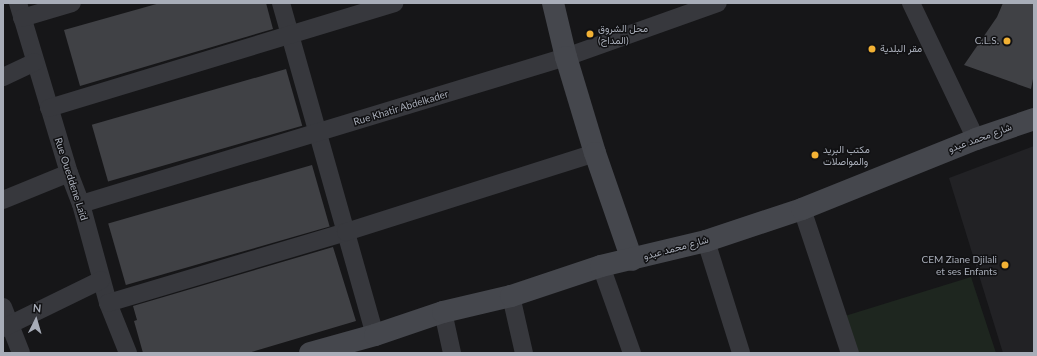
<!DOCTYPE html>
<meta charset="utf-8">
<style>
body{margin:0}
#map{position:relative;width:1037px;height:356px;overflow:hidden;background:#161618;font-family:Lato,Vazirmatn,sans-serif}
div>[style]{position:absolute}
.built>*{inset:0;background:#222225}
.green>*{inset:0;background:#1e261f}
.building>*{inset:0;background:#404145;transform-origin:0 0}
.street>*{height:18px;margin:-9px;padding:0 9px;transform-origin:9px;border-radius:9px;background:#37383d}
.secondary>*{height:22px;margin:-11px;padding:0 11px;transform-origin:11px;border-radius:11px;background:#45474d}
.dots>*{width:11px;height:11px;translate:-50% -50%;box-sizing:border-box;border:2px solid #111113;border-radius:50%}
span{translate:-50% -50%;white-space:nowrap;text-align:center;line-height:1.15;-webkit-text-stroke:3px #111113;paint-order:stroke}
.poi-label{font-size:10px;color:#a8adb8}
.left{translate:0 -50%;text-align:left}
.right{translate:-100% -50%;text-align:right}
.street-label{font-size:10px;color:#a8adb8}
.frame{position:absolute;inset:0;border:4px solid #a8adb8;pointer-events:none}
.north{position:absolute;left:16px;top:300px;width:40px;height:40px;-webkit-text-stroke:3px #111113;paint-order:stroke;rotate:5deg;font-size:11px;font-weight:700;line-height:16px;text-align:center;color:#a8adb8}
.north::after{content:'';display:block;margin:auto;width:14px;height:18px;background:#a8adb8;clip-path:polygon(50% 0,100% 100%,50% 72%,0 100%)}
</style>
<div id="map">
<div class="built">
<i style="clip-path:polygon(1034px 146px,1034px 353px,1003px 353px,949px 178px)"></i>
</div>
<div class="green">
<i style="clip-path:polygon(971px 277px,996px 353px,855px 353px,845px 316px)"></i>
</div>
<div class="building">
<i style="clip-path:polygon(160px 3px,266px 3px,273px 29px,80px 86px,64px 30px)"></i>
<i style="clip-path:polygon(1003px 3px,1034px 3px,1034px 74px,1031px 89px,964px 65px,997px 17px)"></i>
<i style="left:286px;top:69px;width:59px;height:202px;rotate:74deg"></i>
<i style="left:312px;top:165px;width:64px;height:212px;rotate:74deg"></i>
<i style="clip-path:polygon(333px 247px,356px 321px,248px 353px,143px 353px,134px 321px,137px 320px,133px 306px)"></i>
</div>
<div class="street">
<i style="left:18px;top:3px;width:177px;rotate:73.3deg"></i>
<i style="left:69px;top:173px;width:33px;rotate:69deg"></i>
<i style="left:81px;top:204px;width:103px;rotate:74.7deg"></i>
<i style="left:108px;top:303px;width:54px;rotate:68.2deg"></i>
<i style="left:281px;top:3px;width:345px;rotate:74.2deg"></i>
<i style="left:911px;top:3px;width:151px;rotate:64.5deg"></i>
<i style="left:22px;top:18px;width:52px;rotate:-16.7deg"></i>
<i style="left:3px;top:77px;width:35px;rotate:-25deg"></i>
<i style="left:49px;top:108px;width:361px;rotate:-16.9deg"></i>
<i style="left:3px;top:200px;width:71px;rotate:-22.2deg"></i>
<i style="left:81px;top:204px;width:507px;rotate:-16.86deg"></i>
<i style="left:566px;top:57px;width:161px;rotate:-19.6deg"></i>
<i style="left:802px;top:209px;width:152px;rotate:71.6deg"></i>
<i style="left:706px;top:241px;width:117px;rotate:72.6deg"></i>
<i style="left:601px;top:266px;width:92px;rotate:70.4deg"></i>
<i style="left:511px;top:296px;width:58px;rotate:77.2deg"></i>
<i style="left:108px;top:303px;width:248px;rotate:-16.6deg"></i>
<i style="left:346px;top:232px;width:261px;rotate:-17.6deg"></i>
<i style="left:3px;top:307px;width:49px;rotate:68.6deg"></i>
<i style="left:443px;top:312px;width:42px;rotate:77.6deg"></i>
<i style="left:3px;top:328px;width:109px;rotate:-26.1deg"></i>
</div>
<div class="secondary">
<i style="left:553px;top:3px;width:56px;rotate:76.5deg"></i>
<i style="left:566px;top:57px;width:100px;rotate:73.2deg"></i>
<i style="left:595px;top:153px;width:113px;rotate:70.9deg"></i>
<i style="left:310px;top:353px;width:67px;rotate:-15.5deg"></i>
<i style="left:375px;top:335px;width:72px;rotate:-18.7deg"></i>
<i style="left:443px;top:312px;width:70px;rotate:-13.2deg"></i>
<i style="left:511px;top:296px;width:95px;rotate:-18.4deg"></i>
<i style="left:601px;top:266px;width:108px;rotate:-13.4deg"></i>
<i style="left:706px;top:241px;width:101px;rotate:-18.4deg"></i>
<i style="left:802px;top:209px;width:188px;rotate:-21.9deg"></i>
<i style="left:976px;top:139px;width:61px;rotate:-19deg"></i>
</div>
<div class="dots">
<i style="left:590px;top:34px;background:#f2b134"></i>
<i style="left:1007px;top:41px;background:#f2b134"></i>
<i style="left:872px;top:49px;background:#f2b134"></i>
<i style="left:815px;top:155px;background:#f2b134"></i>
<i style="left:1005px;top:265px;background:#f2b134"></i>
</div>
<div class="poi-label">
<span class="left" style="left:598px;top:34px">محل الشروق<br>(المداح)</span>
<span class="right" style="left:999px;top:41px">C.L.S.</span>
<span class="left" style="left:880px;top:49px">مقر البلدية</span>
<span class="left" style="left:823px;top:155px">مكتب البريد<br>والمواصلات</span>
<span class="right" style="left:997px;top:265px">CEM Ziane Djilali<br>et ses Enfants</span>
</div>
<div class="street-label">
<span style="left:401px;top:108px;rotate:-17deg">Rue Khatir Abdelkader</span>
<span style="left:980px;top:138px;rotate:-20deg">شارع محمد عبدو</span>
<span style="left:71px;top:179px;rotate:72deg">Rue Oueddene Laïd</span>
<span style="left:676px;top:248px;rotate:-15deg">شارع محمد عبدو</span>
</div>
<div class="frame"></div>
<div class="north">N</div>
</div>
